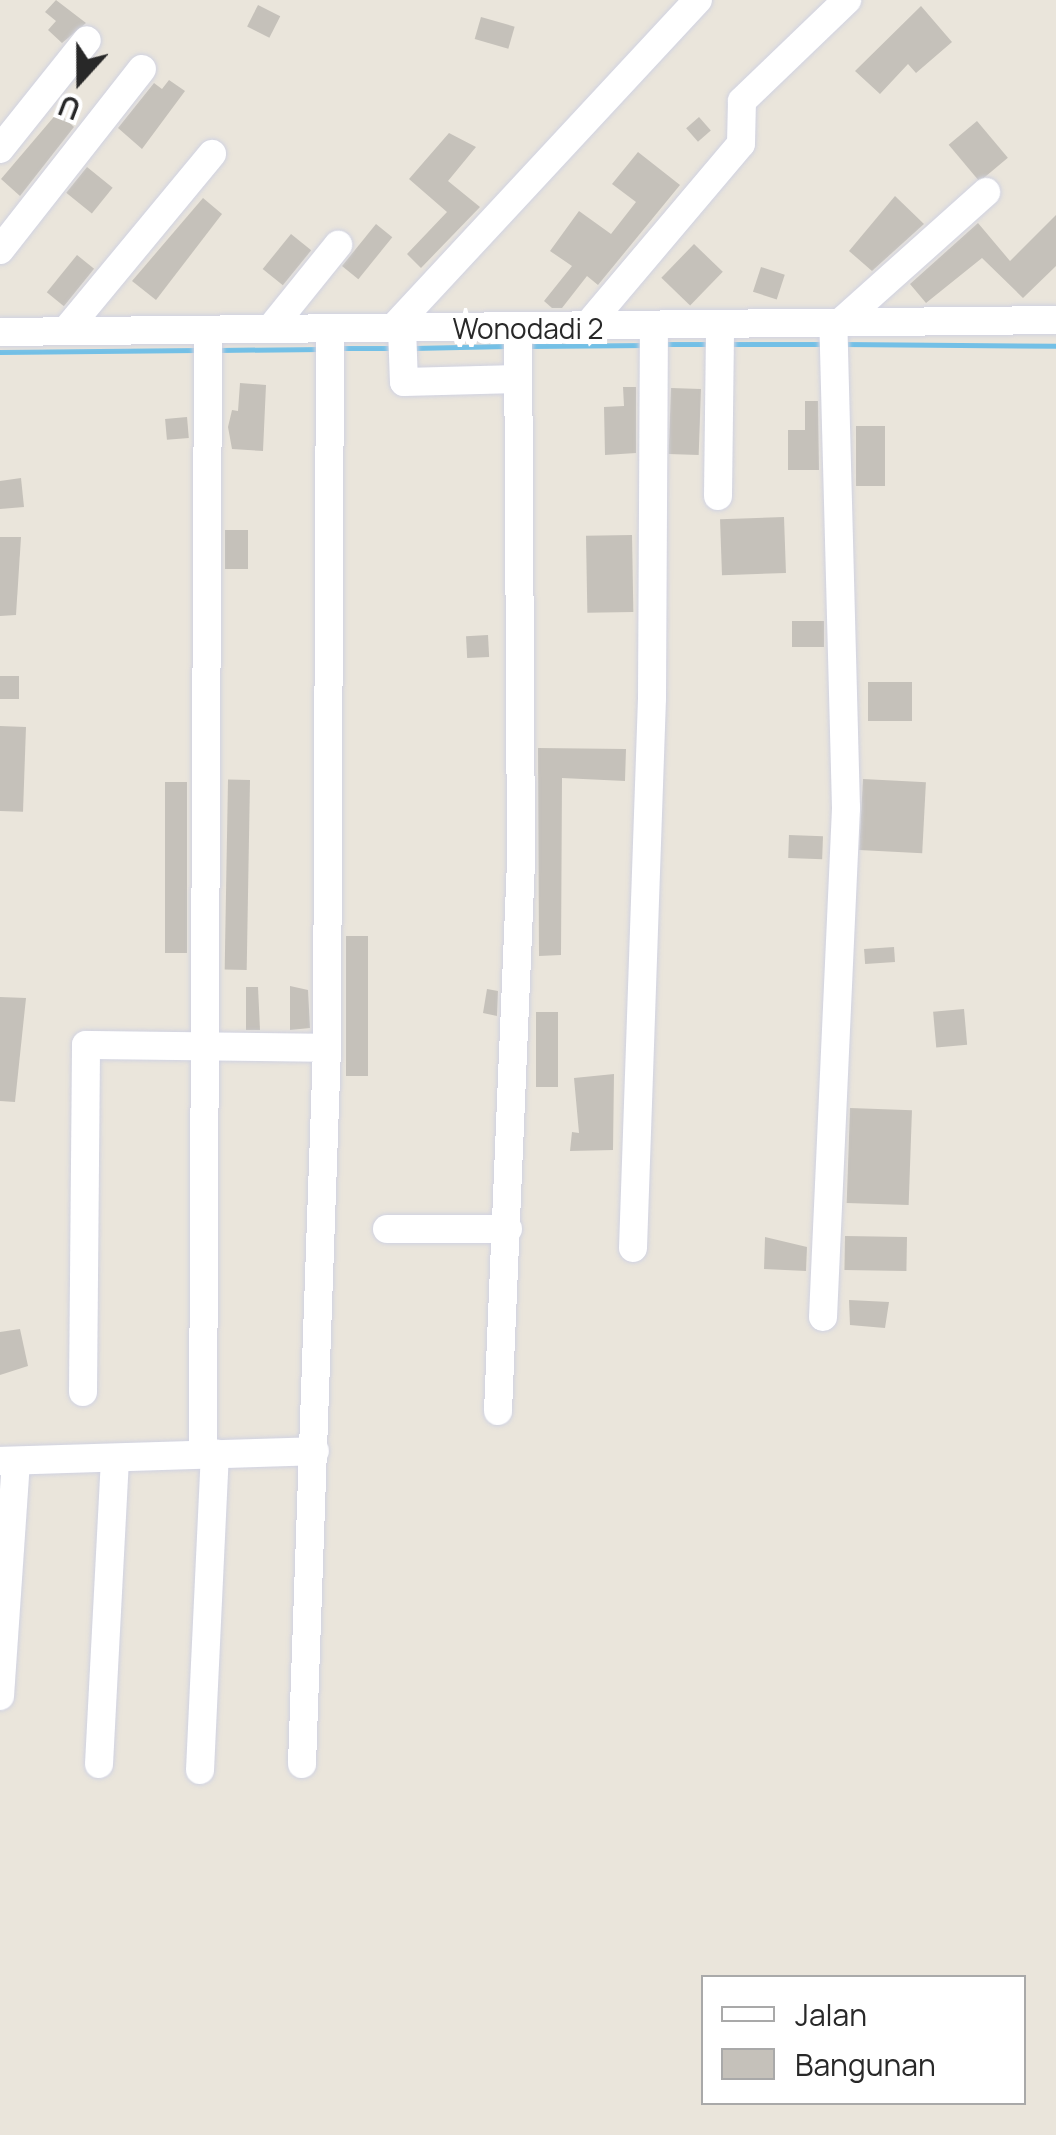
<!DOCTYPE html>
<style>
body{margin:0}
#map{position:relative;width:1056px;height:2135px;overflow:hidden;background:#eae5db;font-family:Manrope,sans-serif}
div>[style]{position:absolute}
.stream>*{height:5px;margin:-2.5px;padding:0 2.5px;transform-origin:2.5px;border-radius:2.5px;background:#73c0e6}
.building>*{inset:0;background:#c5c1ba;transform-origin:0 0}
.roads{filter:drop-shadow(0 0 2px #d0d2e1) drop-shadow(0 0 2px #d0d2e1)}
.minor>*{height:28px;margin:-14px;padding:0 14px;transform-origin:14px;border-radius:14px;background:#fff}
span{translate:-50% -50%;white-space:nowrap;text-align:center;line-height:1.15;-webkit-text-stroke:10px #fff;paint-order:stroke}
.street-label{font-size:28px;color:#282828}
.legend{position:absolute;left:701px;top:1975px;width:325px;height:130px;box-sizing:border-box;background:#fff;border:2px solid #a9a9a9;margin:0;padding:12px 18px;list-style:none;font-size:30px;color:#282828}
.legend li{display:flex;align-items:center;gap:20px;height:50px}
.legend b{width:50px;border:2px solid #a9a9a9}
.north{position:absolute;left:30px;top:30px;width:100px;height:100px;-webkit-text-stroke:8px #fff;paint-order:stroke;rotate:201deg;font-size:28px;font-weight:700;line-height:40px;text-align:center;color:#282828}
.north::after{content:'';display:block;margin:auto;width:35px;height:45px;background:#282828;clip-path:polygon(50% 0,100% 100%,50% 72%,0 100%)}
</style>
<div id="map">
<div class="stream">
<i style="left:663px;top:344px;width:49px"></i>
<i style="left:728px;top:344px;width:94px"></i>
<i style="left:843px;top:344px;width:213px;rotate:0.5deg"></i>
<i style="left:528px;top:346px;width:119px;rotate:-0.5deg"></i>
<i style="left:338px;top:348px;width:54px"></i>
<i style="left:413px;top:348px;width:94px;rotate:-1.2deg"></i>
<i style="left:218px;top:350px;width:104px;rotate:-0.6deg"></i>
<i style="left:0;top:352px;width:197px;rotate:-0.6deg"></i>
</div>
<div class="building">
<i style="clip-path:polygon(56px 0,86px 23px,62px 43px,48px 30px,56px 21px,45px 12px)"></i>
<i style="left:258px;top:5px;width:25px;height:24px;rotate:27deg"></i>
<i style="clip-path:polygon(921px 6px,952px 42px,916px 73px,908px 64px,880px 94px,855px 71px)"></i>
<i style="left:481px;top:17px;width:35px;height:23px;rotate:16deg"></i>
<i style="clip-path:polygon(169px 80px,185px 91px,142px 149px,118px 128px,154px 83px,162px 89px)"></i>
<i style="clip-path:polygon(58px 112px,74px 127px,20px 196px,1px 179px)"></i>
<i style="left:699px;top:117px;width:18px;height:17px;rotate:49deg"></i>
<i style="left:977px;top:121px;width:48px;height:37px;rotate:50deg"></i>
<i style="clip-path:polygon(449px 133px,476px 147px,448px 181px,480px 207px,421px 268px,407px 254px,447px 212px,409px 179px)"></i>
<i style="clip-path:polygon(638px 152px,680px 185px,598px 285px,587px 276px,562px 308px,552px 308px,544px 301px,572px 266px,550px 251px,579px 211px,611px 234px,636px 202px,612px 184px)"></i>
<i style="left:87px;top:167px;width:33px;height:33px;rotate:39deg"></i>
<i style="clip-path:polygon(895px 196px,924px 224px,872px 271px,849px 251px)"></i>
<i style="clip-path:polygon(203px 198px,222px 214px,156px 300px,132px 281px)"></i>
<i style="clip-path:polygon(1056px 215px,1056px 266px,1023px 298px,982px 258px,926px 303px,910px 284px,978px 223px,1010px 261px)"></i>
<i style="left:376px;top:224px;width:21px;height:54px;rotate:39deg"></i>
<i style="left:291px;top:234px;width:26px;height:45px;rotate:39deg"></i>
<i style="left:694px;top:244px;width:40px;height:47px;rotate:44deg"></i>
<i style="left:77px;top:255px;width:22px;height:48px;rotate:39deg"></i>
<i style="left:761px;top:267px;width:25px;height:26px;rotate:18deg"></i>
<i style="clip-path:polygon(240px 383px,266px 385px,263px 451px,232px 449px,228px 427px,232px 410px,238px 411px)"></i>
<i style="clip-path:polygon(623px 387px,636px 387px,636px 453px,605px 455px,604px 407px,624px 406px)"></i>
<i style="left:671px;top:388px;width:30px;height:66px;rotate:2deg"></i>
<i style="clip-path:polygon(805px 401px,818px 401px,819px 470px,788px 470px,788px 430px,805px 430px)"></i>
<i style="left:187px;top:417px;width:21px;height:22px;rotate:85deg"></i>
<i style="left:856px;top:426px;width:29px;height:60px"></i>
<i style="clip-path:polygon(21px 478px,24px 507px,0 509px,0 481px)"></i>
<i style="left:784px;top:517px;width:56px;height:64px;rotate:88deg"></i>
<i style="left:225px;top:530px;width:23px;height:39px"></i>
<i style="left:632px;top:535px;width:77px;height:46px;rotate:89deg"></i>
<i style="clip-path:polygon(0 537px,21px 537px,16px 615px,0 616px)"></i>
<i style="left:824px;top:621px;width:26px;height:32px;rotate:90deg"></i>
<i style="left:488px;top:635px;width:22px;height:22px;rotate:87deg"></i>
<i style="left:0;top:676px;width:19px;height:23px"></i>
<i style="left:868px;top:682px;width:44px;height:39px"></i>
<i style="left:0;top:726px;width:26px;height:85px;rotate:2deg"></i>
<i style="clip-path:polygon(538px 748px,626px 749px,625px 781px,562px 778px,561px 955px,539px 956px)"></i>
<i style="left:863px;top:779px;width:63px;height:71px;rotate:3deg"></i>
<i style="left:250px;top:780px;width:190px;height:22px;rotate:91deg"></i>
<i style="left:187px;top:782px;width:171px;height:22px;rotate:90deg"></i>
<i style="left:789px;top:835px;width:34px;height:23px;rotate:2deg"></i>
<i style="left:368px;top:936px;width:140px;height:22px;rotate:90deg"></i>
<i style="left:894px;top:947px;width:15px;height:30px;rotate:86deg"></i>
<i style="clip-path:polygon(290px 986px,308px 990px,310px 1028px,290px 1030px)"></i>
<i style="clip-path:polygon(246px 987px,258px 987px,260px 1030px,246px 1030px)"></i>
<i style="clip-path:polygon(487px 989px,498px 991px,497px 1016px,483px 1013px)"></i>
<i style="clip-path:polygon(0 997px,26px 998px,15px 1102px,0 1101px)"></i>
<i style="left:964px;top:1009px;width:36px;height:31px;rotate:85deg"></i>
<i style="left:558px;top:1012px;width:75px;height:22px;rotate:90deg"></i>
<i style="clip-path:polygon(614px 1074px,613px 1150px,570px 1151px,572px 1132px,579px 1133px,574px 1078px)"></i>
<i style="left:850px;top:1108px;width:62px;height:95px;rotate:2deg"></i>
<i style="left:845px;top:1236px;width:62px;height:34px;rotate:1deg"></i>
<i style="clip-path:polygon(765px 1237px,807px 1247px,806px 1271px,764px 1269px)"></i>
<i style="clip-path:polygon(849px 1300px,889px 1302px,885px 1328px,850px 1325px)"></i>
<i style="clip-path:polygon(20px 1329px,28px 1366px,0 1375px,0 1332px)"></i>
</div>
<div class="roads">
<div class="minor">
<i style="left:0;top:149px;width:139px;rotate:-51.4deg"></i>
<i style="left:0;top:250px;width:230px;rotate:-51.9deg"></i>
<i style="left:843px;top:320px;width:192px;rotate:-41.8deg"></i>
<i style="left:587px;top:326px;width:238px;rotate:-49.8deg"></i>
<i style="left:741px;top:144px;width:43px;rotate:-88.7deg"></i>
<i style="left:742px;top:101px;width:146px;rotate:-43.9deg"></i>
<i style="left:68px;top:328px;width:226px;rotate:-50.4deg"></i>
<i style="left:271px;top:328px;width:107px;rotate:-51.1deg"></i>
<i style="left:393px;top:328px;width:448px;rotate:-47.1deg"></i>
<i style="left:402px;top:328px;width:54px;rotate:87.9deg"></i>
<i style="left:404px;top:382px;width:114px;rotate:-1.5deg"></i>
<i style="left:0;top:332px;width:1056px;rotate:-0.65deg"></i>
<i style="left:718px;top:496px;width:168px;rotate:-89.3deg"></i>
<i style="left:387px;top:1229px;width:121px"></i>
<i style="left:633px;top:1248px;width:550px;rotate:-88.02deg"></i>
<i style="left:652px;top:698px;width:369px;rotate:-89.7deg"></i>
<i style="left:823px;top:1317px;width:510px;rotate:-87.41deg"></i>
<i style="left:846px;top:808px;width:485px;rotate:-91.5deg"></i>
<i style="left:83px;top:1392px;width:347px;rotate:-89.5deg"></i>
<i style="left:86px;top:1045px;width:241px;rotate:0.7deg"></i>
<i style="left:498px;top:1411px;width:549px;rotate:-87.6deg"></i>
<i style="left:521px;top:862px;width:535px;rotate:-90.32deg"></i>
<i style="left:203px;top:1443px;width:1113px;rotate:-89.74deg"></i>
<i style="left:0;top:1461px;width:315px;rotate:-1.8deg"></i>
<i style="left:0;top:1696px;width:235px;rotate:-86.1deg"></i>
<i style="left:99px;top:1764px;width:306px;rotate:-87deg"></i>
<i style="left:302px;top:1764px;width:716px;rotate:-88deg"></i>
<i style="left:327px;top:1048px;width:720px;rotate:-89.76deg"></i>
<i style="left:200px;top:1770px;width:317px;rotate:-87.3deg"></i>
</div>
</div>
<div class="street-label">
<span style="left:528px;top:328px">Wonodadi 2</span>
</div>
<ul class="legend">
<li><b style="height:12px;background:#fff"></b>Jalan</li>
<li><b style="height:28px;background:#c5c1ba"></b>Bangunan</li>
</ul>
<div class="north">U</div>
</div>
